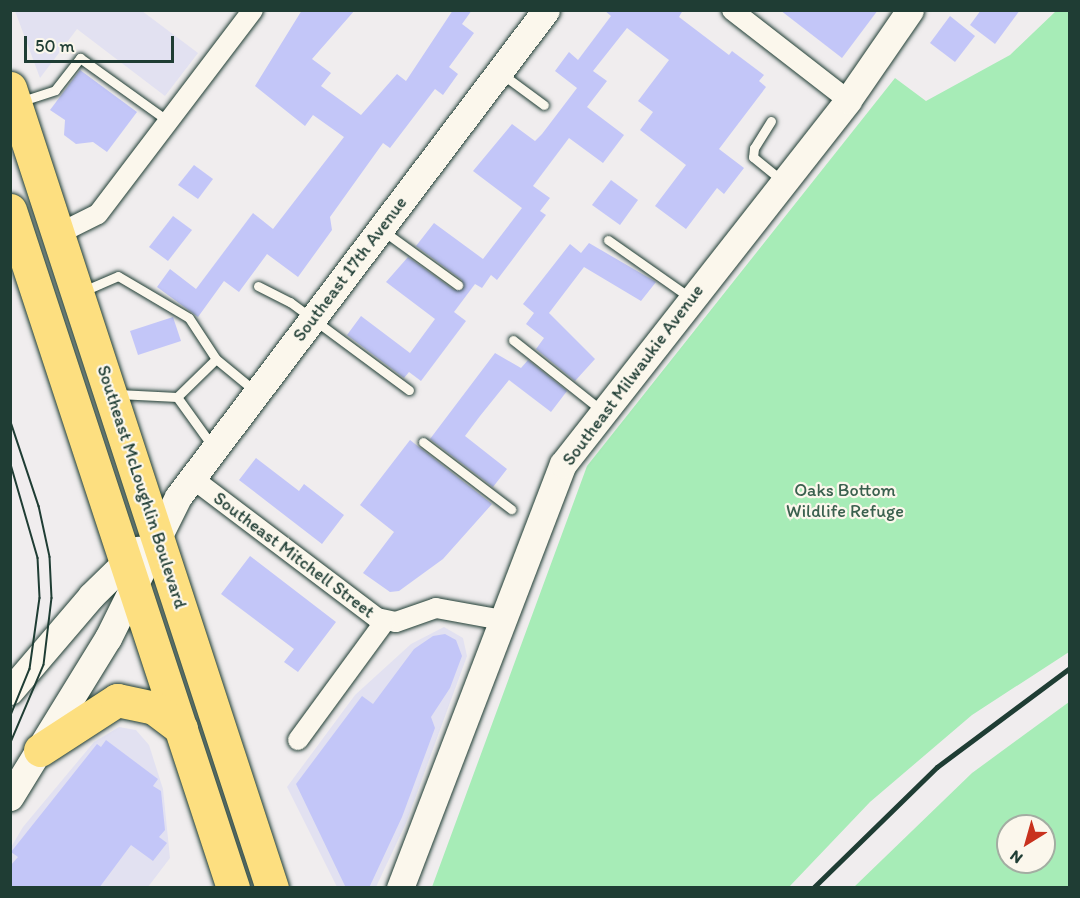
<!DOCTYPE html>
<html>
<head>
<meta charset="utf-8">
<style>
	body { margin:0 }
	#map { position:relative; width:1080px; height:898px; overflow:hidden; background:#f0edee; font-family:Itim,sans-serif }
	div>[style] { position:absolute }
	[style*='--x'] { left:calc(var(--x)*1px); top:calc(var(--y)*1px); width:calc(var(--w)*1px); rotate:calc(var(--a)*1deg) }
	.built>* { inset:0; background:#e2e1f1 }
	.green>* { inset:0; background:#a7ecb7 }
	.building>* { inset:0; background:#c3c6f8 }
	.roads { filter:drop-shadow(0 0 2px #1f3d34) drop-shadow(0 0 2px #1f3d34) }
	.lane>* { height:9px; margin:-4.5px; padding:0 4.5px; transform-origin:4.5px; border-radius:4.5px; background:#fbf7ec }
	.street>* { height:20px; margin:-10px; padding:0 10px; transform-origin:10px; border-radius:10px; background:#fbf7ec }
	.secondary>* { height:27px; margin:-13.5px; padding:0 13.5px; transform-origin:13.5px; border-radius:13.5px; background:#fbf7ec }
	.highway>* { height:33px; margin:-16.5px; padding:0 16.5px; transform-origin:16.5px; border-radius:16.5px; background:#fddf80 }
	.tram>* { height:1.5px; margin:-0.75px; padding:0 0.75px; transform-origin:0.75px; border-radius:0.75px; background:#1f3d34 }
	.rail>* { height:4.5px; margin:-2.25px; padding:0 2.25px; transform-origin:2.25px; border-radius:2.25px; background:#1f3d34 }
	span { translate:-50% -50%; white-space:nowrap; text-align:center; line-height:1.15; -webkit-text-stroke:4.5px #fbf7ec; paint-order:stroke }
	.street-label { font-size:18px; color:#1f3d34 }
	.park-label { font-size:18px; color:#3a604e }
	.frame { position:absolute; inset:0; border:12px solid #1f3d34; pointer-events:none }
	.north { position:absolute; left:996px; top:814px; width:60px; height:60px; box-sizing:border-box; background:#fbf7ec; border:2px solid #a3ada2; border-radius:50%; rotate:217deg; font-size:16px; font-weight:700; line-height:24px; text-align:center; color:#1f3d34 }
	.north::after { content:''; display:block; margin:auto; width:21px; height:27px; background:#c8321e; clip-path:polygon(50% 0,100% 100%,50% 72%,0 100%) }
	.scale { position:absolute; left:24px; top:36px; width:150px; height:27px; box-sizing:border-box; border:3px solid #1f3d34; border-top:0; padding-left:8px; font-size:18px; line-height:21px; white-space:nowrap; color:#1f3d34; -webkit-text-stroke:4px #fbf7ec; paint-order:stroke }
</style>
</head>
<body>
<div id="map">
	<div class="built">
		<i style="clip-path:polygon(15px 11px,142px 11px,198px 53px,165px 96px,77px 29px,40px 78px)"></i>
		<i style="clip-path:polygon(444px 627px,463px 638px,467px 656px,406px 823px,376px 887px,337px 887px,287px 787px,355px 695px,411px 644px)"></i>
		<i style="clip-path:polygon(119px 727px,136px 730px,149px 745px,163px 789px,170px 858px,148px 887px,11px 887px,10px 849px,23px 827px,94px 742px)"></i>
	</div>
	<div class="green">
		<i style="clip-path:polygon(1056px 11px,1070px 11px,1069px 652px,972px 715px,870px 802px,789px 887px,432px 887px,587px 466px,895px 78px,926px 101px,1010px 55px)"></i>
		<i style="clip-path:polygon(evenodd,1069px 702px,1069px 887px,854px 887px,972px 773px,1069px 702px,1008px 826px,1044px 826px,1044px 862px,1008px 862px,1008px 826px)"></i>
	</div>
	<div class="building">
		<i style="clip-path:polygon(302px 10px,355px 10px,312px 59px,331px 73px,321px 86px,361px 115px,397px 74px,406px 81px,453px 10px,472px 10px,462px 24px,474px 33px,449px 67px,458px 74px,443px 95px,435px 89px,390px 148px,383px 143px,330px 217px,332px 230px,298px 277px,267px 254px,239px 292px,224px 281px,198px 317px,157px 287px,170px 269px,196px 289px,253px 213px,273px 229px,344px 137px,313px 115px,305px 126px,255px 86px)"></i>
		<i style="clip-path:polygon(604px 10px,683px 10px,679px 17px,729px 55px,732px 51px,764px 75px,759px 81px,766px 87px,719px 149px,744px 168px,724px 194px,717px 188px,686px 229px,655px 206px,686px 165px,640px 130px,653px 112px,638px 101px,669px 60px,627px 28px,593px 71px,607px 81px,587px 107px,624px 135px,603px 163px,569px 138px,533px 186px,550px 198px,540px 211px,546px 215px,497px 280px,491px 275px,482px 288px,475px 284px,454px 312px,466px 321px,421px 381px,409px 372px,404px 378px,347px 335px,361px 316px,410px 353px,435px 319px,386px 282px,408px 257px,454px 290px,463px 289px,462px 280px,416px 246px,434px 223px,483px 259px,522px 208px,473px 171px,512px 124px,535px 141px,542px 134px,577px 88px,555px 71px,569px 52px,578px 60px,611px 16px)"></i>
		<i style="clip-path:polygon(780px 10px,878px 10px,842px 58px)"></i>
		<i style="clip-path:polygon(981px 10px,1020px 10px,995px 44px,970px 25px)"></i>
		<i style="clip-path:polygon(950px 16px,975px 36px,955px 62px,930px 43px)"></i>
		<i style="clip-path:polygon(80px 70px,137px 112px,107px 152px,93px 142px,76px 144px,64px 135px,65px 120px,50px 110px)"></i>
		<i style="clip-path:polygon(194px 165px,213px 179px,198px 199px,178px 185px)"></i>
		<i style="clip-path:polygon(611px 180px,638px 200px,620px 225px,592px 205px)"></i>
		<i style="clip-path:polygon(173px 216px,192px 230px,168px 261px,149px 247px)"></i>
		<i style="clip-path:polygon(589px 243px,656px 282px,641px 301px,584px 267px,549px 313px,595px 359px,575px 381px,536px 349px,544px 338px,526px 324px,534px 313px,523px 304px,570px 244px,581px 253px)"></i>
		<i style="clip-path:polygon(173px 317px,181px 341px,138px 355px,130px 331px)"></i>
		<i style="clip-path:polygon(495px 353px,521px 368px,528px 360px,567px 391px,551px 412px,509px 380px,480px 416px,465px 436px,507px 469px,493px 487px,430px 439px)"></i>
		<i style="clip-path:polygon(410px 440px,492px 504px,443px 559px,399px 591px,390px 592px,363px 573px,394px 532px,360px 505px)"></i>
		<i style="clip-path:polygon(256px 458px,299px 491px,304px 484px,344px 515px,322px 544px,239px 480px)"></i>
		<i style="clip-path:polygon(250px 556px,336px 622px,298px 672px,284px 662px,294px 649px,221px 594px)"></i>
		<i style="clip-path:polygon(445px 634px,456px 640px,462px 656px,450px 688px,431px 717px,435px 728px,402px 817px,369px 888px,346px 888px,296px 784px,362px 696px,373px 704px,414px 649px,433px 636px)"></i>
		<i style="clip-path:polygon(106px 740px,158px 779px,153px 786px,161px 791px,165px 830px,159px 837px,167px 843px,153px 861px,131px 845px,99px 888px,10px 888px,10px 866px,18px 857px,11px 852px,97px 744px,101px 747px)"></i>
	</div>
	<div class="roads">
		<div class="lane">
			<i style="--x:502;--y:74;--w:52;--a:36.4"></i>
			<i style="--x:19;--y:102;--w:38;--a:-18"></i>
			<i style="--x:55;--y:90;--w:41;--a:-52"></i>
			<i style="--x:80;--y:58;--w:108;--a:35.6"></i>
			<i style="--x:771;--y:121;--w:32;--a:122"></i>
			<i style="--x:754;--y:148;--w:9;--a:96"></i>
			<i style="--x:753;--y:157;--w:36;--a:39"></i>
			<i style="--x:382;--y:230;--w:94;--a:35.9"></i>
			<i style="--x:608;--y:240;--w:99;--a:35.1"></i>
			<i style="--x:258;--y:286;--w:36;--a:27"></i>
			<i style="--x:290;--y:302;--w:148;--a:36.5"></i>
			<i style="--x:81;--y:292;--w:40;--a:-23.4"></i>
			<i style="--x:118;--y:276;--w:82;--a:30.6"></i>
			<i style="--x:189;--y:318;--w:49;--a:56.6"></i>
			<i style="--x:513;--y:340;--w:112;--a:38.5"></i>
			<i style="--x:118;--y:394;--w:59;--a:2.9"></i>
			<i style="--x:177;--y:397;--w:62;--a:54.2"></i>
			<i style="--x:177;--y:397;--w:54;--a:-44.3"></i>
			<i style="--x:216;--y:359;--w:52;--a:39.5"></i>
			<i style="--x:423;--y:442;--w:111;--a:37.3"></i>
		</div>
		<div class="street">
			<i style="--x:732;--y:10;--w:147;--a:37.8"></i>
			<i style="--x:60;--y:233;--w:42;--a:-26.6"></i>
			<i style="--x:98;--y:214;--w:256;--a:-52.8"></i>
			<i style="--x:192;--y:478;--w:232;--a:37.1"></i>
			<i style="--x:377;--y:618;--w:19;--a:12"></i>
			<i style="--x:396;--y:622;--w:42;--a:-19.3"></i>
			<i style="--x:436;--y:608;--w:68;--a:10.2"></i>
			<i style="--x:298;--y:740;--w:147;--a:-53.8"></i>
		</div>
		<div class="secondary">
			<i style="--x:10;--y:691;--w:125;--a:-49.5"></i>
			<i style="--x:91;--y:596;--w:66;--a:-44.4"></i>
			<i style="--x:10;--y:797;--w:187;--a:-58.4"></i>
			<i style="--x:108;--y:638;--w:157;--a:-63.6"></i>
			<i style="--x:178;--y:497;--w:610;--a:-52.92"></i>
			<i style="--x:400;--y:888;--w:454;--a:-69"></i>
			<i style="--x:563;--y:464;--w:462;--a:-51.9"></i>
			<i style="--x:848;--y:100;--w:109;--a:-55.4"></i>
		</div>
		<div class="highway">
			<i style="--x:10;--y:88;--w:842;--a:71.87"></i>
			<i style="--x:10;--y:210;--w:714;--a:71.79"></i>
			<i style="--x:40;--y:750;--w:92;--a:-33"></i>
			<i style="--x:117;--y:700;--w:38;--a:12"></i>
			<i style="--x:154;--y:708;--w:34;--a:37"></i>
		</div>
	</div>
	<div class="tram">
		<i style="--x:10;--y:419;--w:92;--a:71.6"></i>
		<i style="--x:39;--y:506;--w:52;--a:77.8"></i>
		<i style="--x:50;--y:557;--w:41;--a:87.2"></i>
		<i style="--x:52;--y:598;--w:67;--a:96.8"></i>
		<i style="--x:44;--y:665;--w:87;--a:113"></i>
		<i style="--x:10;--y:461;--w:101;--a:73.9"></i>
		<i style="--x:38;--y:558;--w:40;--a:87.1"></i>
		<i style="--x:40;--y:598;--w:72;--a:98"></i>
		<i style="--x:30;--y:669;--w:53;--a:112.2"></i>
	</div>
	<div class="rail">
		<i style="--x:813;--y:888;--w:173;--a:-44.3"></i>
		<i style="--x:937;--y:767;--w:166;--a:-36.7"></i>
	</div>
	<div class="street-label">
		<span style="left:350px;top:269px;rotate:-53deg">Southeast 17th Avenue</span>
		<span style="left:633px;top:375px;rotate:-53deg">Southeast Milwaukie Avenue</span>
		<span style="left:142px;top:487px;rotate:72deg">Southeast McLoughlin Boulevard</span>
		<span style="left:294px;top:555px;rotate:37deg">Southeast Mitchell Street</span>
	</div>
	<div class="park-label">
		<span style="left:845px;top:501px">Oaks Bottom<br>Wildlife Refuge</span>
	</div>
	<div class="frame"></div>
	<div class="north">N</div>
	<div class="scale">50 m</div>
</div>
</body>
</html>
